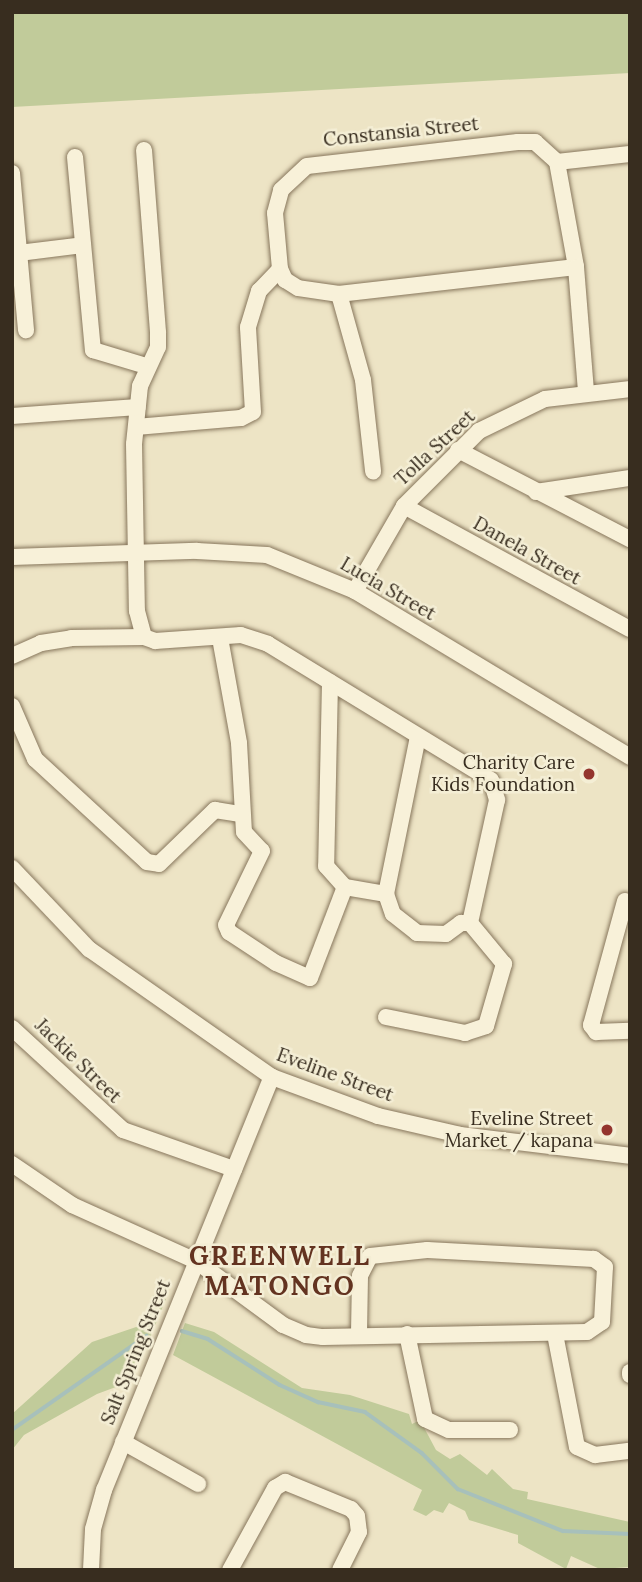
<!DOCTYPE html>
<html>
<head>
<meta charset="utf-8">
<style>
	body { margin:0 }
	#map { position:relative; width:642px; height:1582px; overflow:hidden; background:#ede4c5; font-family:Lora,serif }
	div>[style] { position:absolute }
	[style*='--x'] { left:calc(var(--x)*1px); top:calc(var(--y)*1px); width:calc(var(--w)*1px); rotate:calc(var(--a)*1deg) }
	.green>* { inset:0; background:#c1cb9a }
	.stream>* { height:3.5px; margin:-1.75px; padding:0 1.75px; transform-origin:1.75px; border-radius:1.75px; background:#a7c0bb }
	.roads { filter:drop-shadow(0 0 2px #87765c) drop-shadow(0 0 2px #87765c) }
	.minor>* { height:16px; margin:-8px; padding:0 8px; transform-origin:8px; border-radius:8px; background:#f8f1d9 }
	.dots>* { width:19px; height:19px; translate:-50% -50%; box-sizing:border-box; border:4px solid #f4eed5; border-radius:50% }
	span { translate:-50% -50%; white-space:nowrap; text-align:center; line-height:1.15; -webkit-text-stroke:5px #f4eed5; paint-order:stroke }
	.street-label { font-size:19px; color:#382d1f }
	.poi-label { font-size:19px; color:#382d1f }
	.right { translate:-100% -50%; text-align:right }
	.district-label { font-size:26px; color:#633320; font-weight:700; letter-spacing:2px }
	.frame { position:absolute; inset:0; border:14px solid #382d1f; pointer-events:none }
</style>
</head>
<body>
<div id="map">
	<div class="green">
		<i style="clip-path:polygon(12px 12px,630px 12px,630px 73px,12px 107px)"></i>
		<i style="clip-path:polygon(153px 1295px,166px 1299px,132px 1381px,97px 1394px,24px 1435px,12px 1450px,12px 1414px,92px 1342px,142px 1325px)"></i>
		<i style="clip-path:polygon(185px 1323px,214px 1332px,302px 1388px,350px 1395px,409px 1414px,412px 1424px,420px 1420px,436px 1450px,450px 1459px,460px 1454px,487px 1475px,492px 1469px,513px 1489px,528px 1492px,527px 1499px,630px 1522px,630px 1567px,600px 1569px,571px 1556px,566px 1569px,518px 1543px,518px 1535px,469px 1520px,465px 1511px,449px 1503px,443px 1513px,434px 1510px,426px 1516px,413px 1510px,422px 1490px,173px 1355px)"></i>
	</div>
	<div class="stream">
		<i style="--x:182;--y:1331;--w:27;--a:17"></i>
		<i style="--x:208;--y:1339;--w:85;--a:32.6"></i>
		<i style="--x:280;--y:1385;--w:42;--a:24.1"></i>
		<i style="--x:318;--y:1402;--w:48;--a:12"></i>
		<i style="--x:365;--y:1412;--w:70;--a:35.7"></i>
		<i style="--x:422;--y:1453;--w:51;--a:45"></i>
		<i style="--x:458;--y:1489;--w:113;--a:21.8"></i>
		<i style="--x:563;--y:1531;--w:67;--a:2.6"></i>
		<i style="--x:12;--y:1430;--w:164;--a:-35"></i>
	</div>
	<div class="roads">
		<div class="minor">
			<i style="--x:518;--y:142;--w:17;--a:0"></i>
			<i style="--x:535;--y:142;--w:30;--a:42"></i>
			<i style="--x:557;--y:162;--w:107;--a:79.7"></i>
			<i style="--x:576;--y:267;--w:239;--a:173.5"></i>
			<i style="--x:339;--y:294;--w:41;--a:-171.7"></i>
			<i style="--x:298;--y:288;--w:15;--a:-148"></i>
			<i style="--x:285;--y:280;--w:12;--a:-114"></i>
			<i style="--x:280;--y:269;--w:56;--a:-95.1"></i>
			<i style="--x:275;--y:213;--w:24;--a:-75"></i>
			<i style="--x:281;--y:190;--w:35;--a:-43"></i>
			<i style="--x:307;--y:166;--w:212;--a:-6.5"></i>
			<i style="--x:144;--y:150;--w:184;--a:85.6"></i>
			<i style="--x:158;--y:333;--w:14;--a:90"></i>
			<i style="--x:158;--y:347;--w:43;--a:114.8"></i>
			<i style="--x:140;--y:386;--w:58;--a:95.9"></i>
			<i style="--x:134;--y:444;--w:167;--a:89"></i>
			<i style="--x:137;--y:611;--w:27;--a:75"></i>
			<i style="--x:144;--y:637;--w:12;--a:20"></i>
			<i style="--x:155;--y:641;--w:86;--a:-4"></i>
			<i style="--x:241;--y:635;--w:28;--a:18"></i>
			<i style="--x:268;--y:644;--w:261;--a:31.4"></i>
			<i style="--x:491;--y:780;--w:21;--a:73"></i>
			<i style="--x:497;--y:800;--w:126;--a:102.4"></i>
			<i style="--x:75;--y:157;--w:194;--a:84.7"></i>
			<i style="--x:93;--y:350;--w:55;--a:16.8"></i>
			<i style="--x:557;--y:162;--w:73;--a:-6.3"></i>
			<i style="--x:12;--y:173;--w:158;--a:84.9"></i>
			<i style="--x:19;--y:253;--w:64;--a:-7.1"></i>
			<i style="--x:576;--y:267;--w:125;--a:85.4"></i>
			<i style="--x:339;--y:294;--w:89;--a:74.4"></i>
			<i style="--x:363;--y:380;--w:92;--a:83.7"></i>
			<i style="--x:12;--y:416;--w:126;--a:-4.1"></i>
			<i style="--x:136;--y:427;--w:105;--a:-4.9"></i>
			<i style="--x:241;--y:418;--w:13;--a:-27"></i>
			<i style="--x:253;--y:412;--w:85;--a:-93.4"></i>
			<i style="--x:248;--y:327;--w:38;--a:-73"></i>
			<i style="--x:259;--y:291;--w:30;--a:-46"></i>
			<i style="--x:458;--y:450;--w:194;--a:27.4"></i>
			<i style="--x:536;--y:492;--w:95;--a:-8.5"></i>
			<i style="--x:404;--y:506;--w:257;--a:28.6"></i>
			<i style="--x:12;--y:557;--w:185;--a:-1.9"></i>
			<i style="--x:197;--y:551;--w:70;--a:3.3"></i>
			<i style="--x:267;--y:555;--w:95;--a:22.2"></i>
			<i style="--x:355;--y:591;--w:321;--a:31.1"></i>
			<i style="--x:355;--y:591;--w:98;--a:-60"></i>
			<i style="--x:404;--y:506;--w:106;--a:-45"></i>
			<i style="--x:479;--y:431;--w:73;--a:-25.9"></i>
			<i style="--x:545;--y:399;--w:86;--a:-6.7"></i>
			<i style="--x:220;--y:638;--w:107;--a:79.7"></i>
			<i style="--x:239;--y:743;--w:89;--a:86.8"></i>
			<i style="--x:244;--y:832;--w:26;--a:47"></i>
			<i style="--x:262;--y:851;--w:82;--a:115.9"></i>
			<i style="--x:226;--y:925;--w:8;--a:67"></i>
			<i style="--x:229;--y:932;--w:56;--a:33.4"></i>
			<i style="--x:276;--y:963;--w:37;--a:24"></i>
			<i style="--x:310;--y:978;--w:97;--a:-69"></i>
			<i style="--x:12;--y:656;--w:32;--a:-24"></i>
			<i style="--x:41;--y:643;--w:30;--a:-9"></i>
			<i style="--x:71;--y:638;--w:73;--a:-0.8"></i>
			<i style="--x:330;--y:682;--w:184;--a:91.2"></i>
			<i style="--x:326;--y:866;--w:28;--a:48"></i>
			<i style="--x:345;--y:887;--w:42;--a:9.7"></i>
			<i style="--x:386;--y:894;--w:21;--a:71"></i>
			<i style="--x:393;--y:914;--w:31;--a:38"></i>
			<i style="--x:417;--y:933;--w:29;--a:2"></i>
			<i style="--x:446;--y:934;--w:19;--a:-36"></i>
			<i style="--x:461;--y:923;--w:9;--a:0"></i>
			<i style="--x:12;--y:706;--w:58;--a:66.5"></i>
			<i style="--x:35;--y:759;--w:152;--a:42.6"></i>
			<i style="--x:147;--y:862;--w:12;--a:9"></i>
			<i style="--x:159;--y:864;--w:78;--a:-44"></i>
			<i style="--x:215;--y:810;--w:26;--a:9"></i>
			<i style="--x:12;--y:868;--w:112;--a:46.5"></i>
			<i style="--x:89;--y:949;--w:223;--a:35"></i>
			<i style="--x:272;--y:1077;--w:113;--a:20.2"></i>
			<i style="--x:378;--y:1116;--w:84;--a:13"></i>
			<i style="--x:460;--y:1135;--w:171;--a:7"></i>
			<i style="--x:386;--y:894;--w:160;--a:-78.5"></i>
			<i style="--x:625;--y:901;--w:129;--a:105.3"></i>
			<i style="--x:591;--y:1025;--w:9;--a:54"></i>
			<i style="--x:596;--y:1032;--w:34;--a:-2"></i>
			<i style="--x:386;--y:1017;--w:81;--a:11.4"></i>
			<i style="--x:465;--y:1033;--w:22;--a:-18"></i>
			<i style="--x:486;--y:1026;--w:65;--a:-73.8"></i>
			<i style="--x:504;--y:964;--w:53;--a:-129.7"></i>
			<i style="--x:12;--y:1028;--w:151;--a:42.6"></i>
			<i style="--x:123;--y:1130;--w:118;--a:19.4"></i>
			<i style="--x:12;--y:1164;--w:73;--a:34.3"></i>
			<i style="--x:72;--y:1205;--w:136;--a:24.3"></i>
			<i style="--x:196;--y:1261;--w:108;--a:36.3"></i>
			<i style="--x:283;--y:1325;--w:25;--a:23"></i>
			<i style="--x:306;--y:1335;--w:17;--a:7"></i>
			<i style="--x:323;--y:1337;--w:264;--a:-1.1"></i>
			<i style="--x:587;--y:1332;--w:18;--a:-34"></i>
			<i style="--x:602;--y:1322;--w:55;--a:-86.9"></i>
			<i style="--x:605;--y:1267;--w:14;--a:-144"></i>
			<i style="--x:594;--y:1259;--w:167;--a:-176.9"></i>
			<i style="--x:427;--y:1250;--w:57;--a:174"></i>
			<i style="--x:370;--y:1256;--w:22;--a:117"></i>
			<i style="--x:360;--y:1276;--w:60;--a:91"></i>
			<i style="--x:407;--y:1334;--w:87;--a:78"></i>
			<i style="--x:425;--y:1419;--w:26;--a:25"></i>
			<i style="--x:449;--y:1430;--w:61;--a:0"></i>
			<i style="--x:555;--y:1334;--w:115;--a:79"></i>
			<i style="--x:577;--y:1447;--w:20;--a:24"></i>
			<i style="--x:595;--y:1455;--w:35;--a:-7"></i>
			<i style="--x:630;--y:1372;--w:3;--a:90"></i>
			<i style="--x:123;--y:1442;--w:86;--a:29.2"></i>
			<i style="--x:91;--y:1570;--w:41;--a:-87.2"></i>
			<i style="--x:93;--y:1529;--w:41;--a:-74.2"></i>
			<i style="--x:104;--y:1490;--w:446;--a:-67.9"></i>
			<i style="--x:230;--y:1570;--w:94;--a:-61.2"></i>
			<i style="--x:275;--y:1488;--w:12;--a:-31"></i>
			<i style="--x:285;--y:1482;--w:71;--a:22.2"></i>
			<i style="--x:351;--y:1509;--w:9;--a:49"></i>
			<i style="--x:357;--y:1516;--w:16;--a:83"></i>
			<i style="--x:359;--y:1532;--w:42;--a:116.6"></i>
		</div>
	</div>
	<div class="dots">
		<i style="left:589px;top:774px;background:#94352e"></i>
		<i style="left:607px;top:1130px;background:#94352e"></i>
	</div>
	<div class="street-label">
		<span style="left:401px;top:132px;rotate:-6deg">Constansia Street</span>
		<span style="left:435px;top:448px;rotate:-43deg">Tolla Street</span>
		<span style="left:527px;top:551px;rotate:29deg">Danela Street</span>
		<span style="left:388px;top:589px;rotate:30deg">Lucia Street</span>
		<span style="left:78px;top:1061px;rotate:44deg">Jackie Street</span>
		<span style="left:335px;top:1075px;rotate:20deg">Eveline Street</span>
		<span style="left:136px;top:1352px;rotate:-68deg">Salt Spring Street</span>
	</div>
	<div class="poi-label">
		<span class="right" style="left:575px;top:774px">Charity Care<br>Kids Foundation</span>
		<span class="right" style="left:593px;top:1130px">Eveline Street<br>Market / kapana</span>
	</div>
	<div class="district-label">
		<span style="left:280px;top:1271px">GREENWELL<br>MATONGO</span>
	</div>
	<div class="frame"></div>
</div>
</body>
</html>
